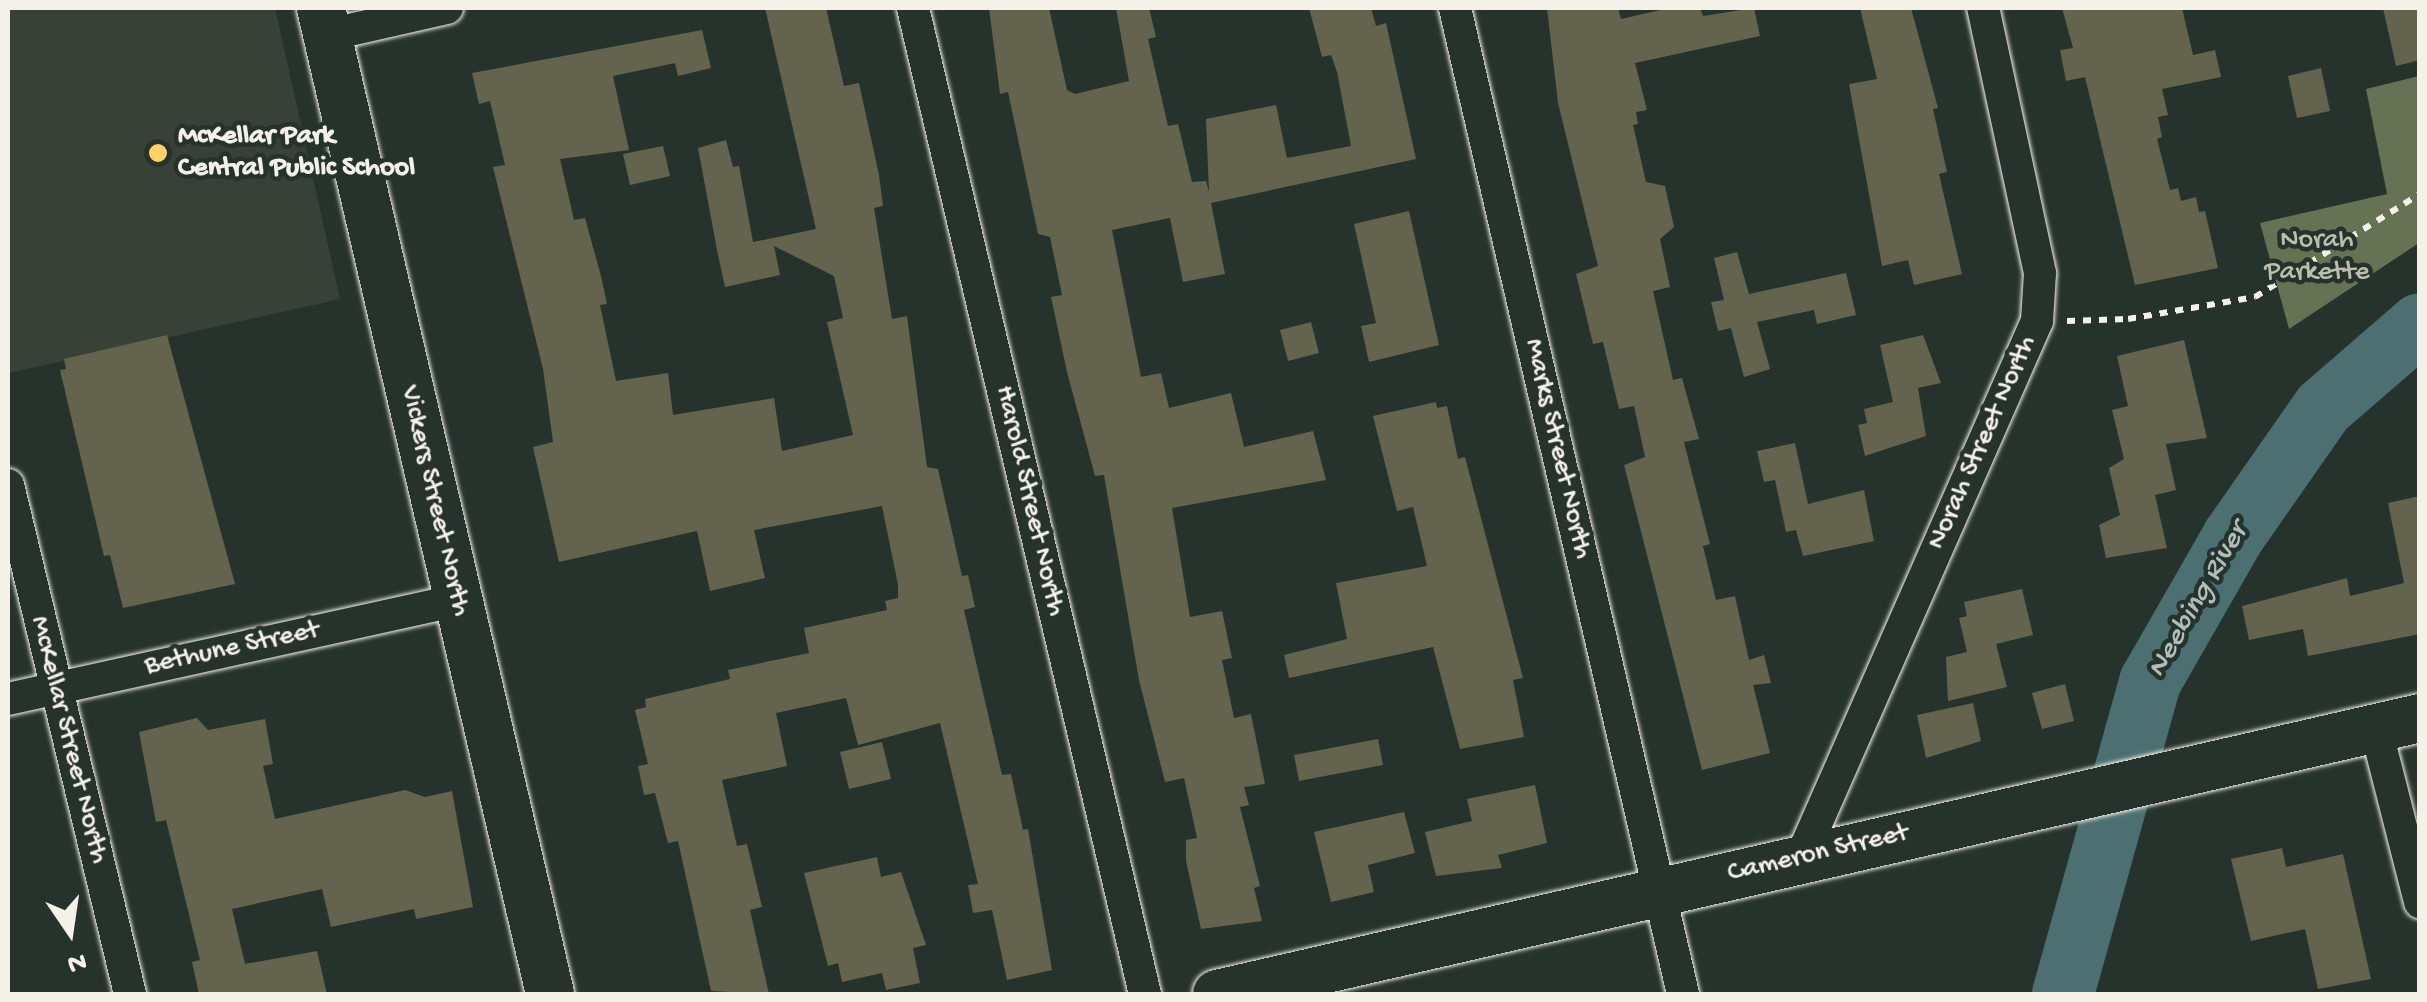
<!DOCTYPE html>
<html>
<head>
<meta charset="utf-8">
<style>
	body { margin:0 }
	#map { position:relative; width:2427px; height:1002px; overflow:hidden; background:#26332d; font-family:"Gochi Hand",sans-serif }
	div>[style] { position:absolute }
	[style*='--x'] { left:calc(var(--x)*1px); top:calc(var(--y)*1px); width:calc(var(--w)*1px); rotate:calc(var(--a)*1deg) }
	.built>* { inset:0; background:#384137 }
	.green>* { inset:0; background:#657253 }
	.river>* { height:62px; margin:-31px; padding:0 31px; transform-origin:31px; border-radius:31px; background:#4c6f72 }
	.building>* { inset:0; background:#63634e }
	.path>* { height:6px; margin-top:-3px; transform-origin:0; background:repeating-linear-gradient(90deg,#f4f1e8 0 8px,transparent 0 16px) }
	.roads { filter:drop-shadow(0 0 2px #f4f1e8) drop-shadow(0 0 2px #f4f1e8) }
	.street>* { height:32px; margin:-16px; padding:0 16px; transform-origin:16px; border-radius:16px; background:#26332d }
	.secondary>* { height:48px; margin:-24px; padding:0 24px; transform-origin:24px; border-radius:24px; background:#26332d }
	.dots>* { width:28px; height:28px; translate:-50% -50%; box-sizing:border-box; border:5px solid #26332d; border-radius:50% }
	span { translate:-50% -50%; white-space:nowrap; text-align:center; line-height:1.15; -webkit-text-stroke:9px #26332d; paint-order:stroke }
	.poi-label { font-size:28px; color:#f4f1e8; font-weight:700 }
	.left { translate:0 -50%; text-align:left }
	.park-label { font-size:28px; color:#bbbeac }
	.street-label { font-size:28px; color:#f4f1e8 }
	.water-label { font-size:30px; color:#b1bdb9; font-style:italic }
	.frame { position:absolute; inset:0; border:10px solid #f4f1e8; pointer-events:none }
	.north { position:absolute; left:20px; top:882px; width:100px; height:100px; -webkit-text-stroke:8px #26332d; paint-order:stroke; rotate:167deg; font-size:28px; font-weight:700; line-height:40px; text-align:center; color:#f4f1e8 }
	.north::after { content:''; display:block; margin:auto; width:35px; height:45px; background:#f4f1e8; clip-path:polygon(50% 0,100% 100%,50% 72%,0 100%) }
</style>
</head>
<body>
<div id="map">
	<div class="built">
		<i style="clip-path:polygon(8px 8px,275px 8px,340px 299px,8px 373px)"></i>
	</div>
	<div class="green">
		<i style="clip-path:polygon(2419px 76px,2419px 243px,2289px 329px,2260px 223px,2387px 194px,2366px 89px)"></i>
	</div>
	<div class="river">
		<i style="--x:2063;--y:994;--w:324;--a:-74.4"></i>
		<i style="--x:2150;--y:682;--w:167;--a:-60.2"></i>
		<i style="--x:2233;--y:537;--w:157;--a:-55.1"></i>
		<i style="--x:2323;--y:408;--w:128;--a:-40.9"></i>
	</div>
	<div class="building">
		<i style="clip-path:polygon(765px 8px,826px 8px,844px 86px,859px 83px,879px 175px,883px 206px,874px 208px,892px 319px,907px 316px,927px 467px,938px 469px,962px 576px,968px 575px,975px 607px,964px 610px,1002px 775px,1011px 774px,1023px 830px,1028px 829px,1052px 970px,1007px 980px,992px 910px,973px 913px,968px 885px,978px 884px,940px 723px,858px 745px,846px 698px,776px 713px,787px 766px,722px 780px,737px 846px,747px 844px,762px 907px,750px 910px,769px 994px,711px 991px,678px 841px,668px 843px,655px 793px,644px 795px,638px 766px,648px 764px,635px 710px,646px 707px,645px 699px,730px 679px,728px 670px,809px 653px,804px 628px,887px 610px,885px 601px,898px 598px,898px 585px,882px 506px,754px 530px,765px 578px,710px 591px,697px 531px,559px 562px,533px 447px,553px 442px,543px 369px,493px 167px,505px 165px,490px 101px,479px 104px,472px 73px,702px 30px,711px 68px,678px 76px,675px 63px,613px 76px,629px 150px,560px 159px,574px 220px,585px 218px,601px 276px,607px 304px,600px 305px,616px 381px,668px 373px,673px 415px,774px 398px,782px 451px,853px 435px,827px 322px,843px 318px,834px 276px,774px 246px,780px 275px,725px 287px,717px 250px,698px 148px,726px 140px,733px 167px,739px 166px,753px 242px,816px 229px)"></i>
		<i style="clip-path:polygon(989px 8px,1049px 8px,1067px 90px,1075px 94px,1129px 81px,1116px 8px,1149px 8px,1156px 37px,1148px 39px,1168px 126px,1178px 124px,1192px 182px,1206px 181px,1209px 192px,1206px 119px,1276px 105px,1287px 158px,1351px 146px,1337px 72px,1331px 55px,1322px 57px,1309px 8px,1371px 8px,1376px 26px,1386px 23px,1416px 159px,1211px 203px,1225px 274px,1183px 282px,1170px 218px,1112px 230px,1141px 377px,1161px 373px,1169px 408px,1231px 393px,1244px 447px,1313px 431px,1326px 480px,1172px 508px,1190px 617px,1222px 611px,1232px 658px,1222px 660px,1234px 718px,1251px 714px,1265px 784px,1244px 787px,1249px 805px,1240px 807px,1260px 886px,1254px 888px,1262px 921px,1201px 929px,1186px 861px,1186px 840px,1197px 838px,1184px 778px,1165px 782px,1139px 680px,1104px 475px,1095px 476px,1067px 372px,1051px 297px,1062px 295px,1050px 237px,1038px 234px,1008px 92px,1000px 94px)"></i>
		<i style="clip-path:polygon(1547px 8px,1618px 8px,1621px 19px,1669px 8px,1700px 8px,1703px 16px,1754px 8px,1760px 36px,1635px 63px,1647px 110px,1636px 112px,1638px 124px,1633px 125px,1646px 182px,1665px 186px,1674px 227px,1660px 239px,1670px 287px,1653px 291px,1673px 380px,1682px 378px,1699px 439px,1684px 442px,1710px 544px,1703px 546px,1716px 600px,1735px 596px,1749px 660px,1764px 655px,1771px 683px,1753px 685px,1770px 753px,1702px 770px,1624px 465px,1645px 457px,1634px 406px,1619px 409px,1603px 342px,1593px 344px,1576px 274px,1598px 266px,1558px 103px)"></i>
		<i style="clip-path:polygon(1860px 8px,1911px 8px,1938px 108px,1933px 109px,1947px 172px,1939px 174px,1962px 274px,1914px 285px,1908px 260px,1882px 266px,1849px 84px,1877px 79px)"></i>
		<i style="clip-path:polygon(2062px 8px,2182px 8px,2193px 55px,2215px 50px,2221px 77px,2162px 89px,2168px 115px,2158px 117px,2162px 137px,2157px 139px,2170px 190px,2178px 188px,2181px 201px,2196px 197px,2199px 212px,2205px 211px,2218px 268px,2135px 285px,2085px 77px,2066px 81px,2060px 50px,2073px 48px)"></i>
		<i style="clip-path:polygon(2383px 8px,2420px 8px,2420px 60px,2396px 66px)"></i>
		<i style="clip-path:polygon(2321px 68px,2330px 111px,2297px 118px,2288px 76px)"></i>
		<i style="clip-path:polygon(663px 146px,670px 176px,630px 185px,623px 154px)"></i>
		<i style="clip-path:polygon(1409px 211px,1439px 345px,1369px 362px,1361px 326px,1376px 323px,1354px 224px)"></i>
		<i style="clip-path:polygon(1737px 252px,1749px 294px,1846px 273px,1856px 315px,1817px 324px,1814px 310px,1757px 322px,1770px 369px,1744px 377px,1731px 328px,1718px 331px,1711px 302px,1724px 300px,1714px 258px)"></i>
		<i style="clip-path:polygon(1311px 322px,1319px 353px,1288px 361px,1280px 330px)"></i>
		<i style="clip-path:polygon(167px 335px,235px 584px,123px 608px,110px 555px,104px 556px,60px 370px,66px 369px,64px 359px)"></i>
		<i style="clip-path:polygon(1923px 335px,1941px 383px,1918px 388px,1926px 436px,1865px 456px,1858px 425px,1867px 423px,1864px 409px,1893px 402px,1880px 345px)"></i>
		<i style="clip-path:polygon(2184px 340px,2207px 438px,2166px 444px,2176px 490px,2155px 495px,2167px 548px,2106px 558px,2099px 525px,2120px 515px,2109px 468px,2124px 459px,2112px 410px,2128px 406px,2117px 356px)"></i>
		<i style="clip-path:polygon(1436px 402px,1437px 408px,1447px 406px,1458px 459px,1465px 457px,1523px 678px,1513px 680px,1524px 737px,1460px 749px,1433px 647px,1289px 678px,1284px 655px,1347px 639px,1336px 583px,1427px 566px,1413px 507px,1397px 511px,1373px 416px)"></i>
		<i style="clip-path:polygon(1795px 443px,1808px 504px,1864px 490px,1874px 541px,1803px 556px,1796px 530px,1786px 532px,1775px 480px,1764px 482px,1757px 451px)"></i>
		<i style="clip-path:polygon(2420px 496px,2420px 634px,2308px 656px,2303px 629px,2249px 640px,2242px 606px,2347px 578px,2350px 596px,2404px 583px,2388px 503px)"></i>
		<i style="clip-path:polygon(2022px 589px,2033px 635px,1996px 644px,2007px 687px,1948px 701px,1946px 657px,1967px 652px,1959px 618px,1967px 616px,1964px 602px)"></i>
		<i style="clip-path:polygon(2065px 684px,2074px 721px,2042px 729px,2032px 693px)"></i>
		<i style="clip-path:polygon(1973px 703px,1981px 741px,1926px 758px,1917px 715px)"></i>
		<i style="clip-path:polygon(197px 718px,208px 730px,265px 719px,273px 764px,263px 766px,275px 819px,405px 790px,425px 797px,452px 791px,473px 907px,416px 919px,414px 909px,331px 927px,322px 889px,232px 909px,245px 964px,317px 951px,327px 994px,199px 994px,192px 962px,200px 960px,166px 820px,156px 822px,139px 732px)"></i>
		<i style="clip-path:polygon(1378px 739px,1383px 765px,1299px 781px,1294px 755px)"></i>
		<i style="clip-path:polygon(882px 742px,891px 779px,849px 789px,840px 752px)"></i>
		<i style="clip-path:polygon(1535px 785px,1547px 843px,1498px 855px,1502px 868px,1436px 876px,1425px 832px,1472px 821px,1467px 799px)"></i>
		<i style="clip-path:polygon(1404px 812px,1415px 853px,1368px 865px,1374px 892px,1331px 902px,1314px 832px)"></i>
		<i style="clip-path:polygon(2282px 848px,2286px 867px,2343px 854px,2371px 979px,2318px 989px,2305px 929px,2251px 941px,2231px 859px)"></i>
		<i style="clip-path:polygon(877px 857px,881px 877px,901px 872px,926px 945px,913px 948px,920px 983px,886px 990px,882px 973px,842px 982px,838px 963px,828px 966px,804px 873px)"></i>
	</div>
	<div class="path">
		<i style="--x:2067;--y:321;--w:61;--a:-1.9"></i>
		<i style="--x:2128;--y:319;--w:129;--a:-9.8"></i>
		<i style="--x:2255;--y:297;--w:195;--a:-32"></i>
	</div>
	<div class="roads">
		<div class="street">
			<i style="--x:913;--y:8;--w:1013;--a:76.76"></i>
			<i style="--x:1455;--y:8;--w:1012;--a:76.98"></i>
			<i style="--x:327;--y:35;--w:123;--a:-12.7"></i>
			<i style="--x:8;--y:485;--w:523;--a:76.52"></i>
			<i style="--x:8;--y:699;--w:460;--a:-12.4"></i>
			<i style="--x:2376;--y:729;--w:179;--a:75.7"></i>
			<i style="--x:1801;--y:858;--w:587;--a:-66.28"></i>
			<i style="--x:2037;--y:321;--w:48;--a:-86.4"></i>
			<i style="--x:2040;--y:273;--w:271;--a:-102.1"></i>
		</div>
		<div class="secondary">
			<i style="--x:321;--y:8;--w:1012;--a:76.92"></i>
			<i style="--x:1217;--y:994;--w:1234;--a:-12.92"></i>
		</div>
	</div>
	<div class="dots">
		<i style="left:158px;top:153px;background:#ffd166"></i>
	</div>
	<div class="poi-label">
		<span class="left" style="left:178px;top:153px">McKellar Park<br>Central Public School</span>
	</div>
	<div class="park-label">
		<span style="left:2317px;top:257px">Norah<br>Parkette</span>
	</div>
	<div class="street-label">
		<span style="left:1983px;top:443px;rotate:-66deg">Norah Street North</span>
		<span style="left:1557px;top:449px;rotate:77deg">Marks Street North</span>
		<span style="left:434px;top:501px;rotate:77deg">Vickers Street North</span>
		<span style="left:1029px;top:501px;rotate:77deg">Harold Street North</span>
		<span style="left:232px;top:649px;rotate:-12deg">Bethune Street</span>
		<span style="left:68px;top:740px;rotate:76deg">McKellar Street North</span>
		<span style="left:1818px;top:854px;rotate:-13deg">Cameron Street</span>
	</div>
	<div class="water-label">
		<span style="left:2199px;top:601px;rotate:-60deg">Neebing River</span>
	</div>
	<div class="frame"></div>
	<div class="north">N</div>
</div>
</body>
</html>
